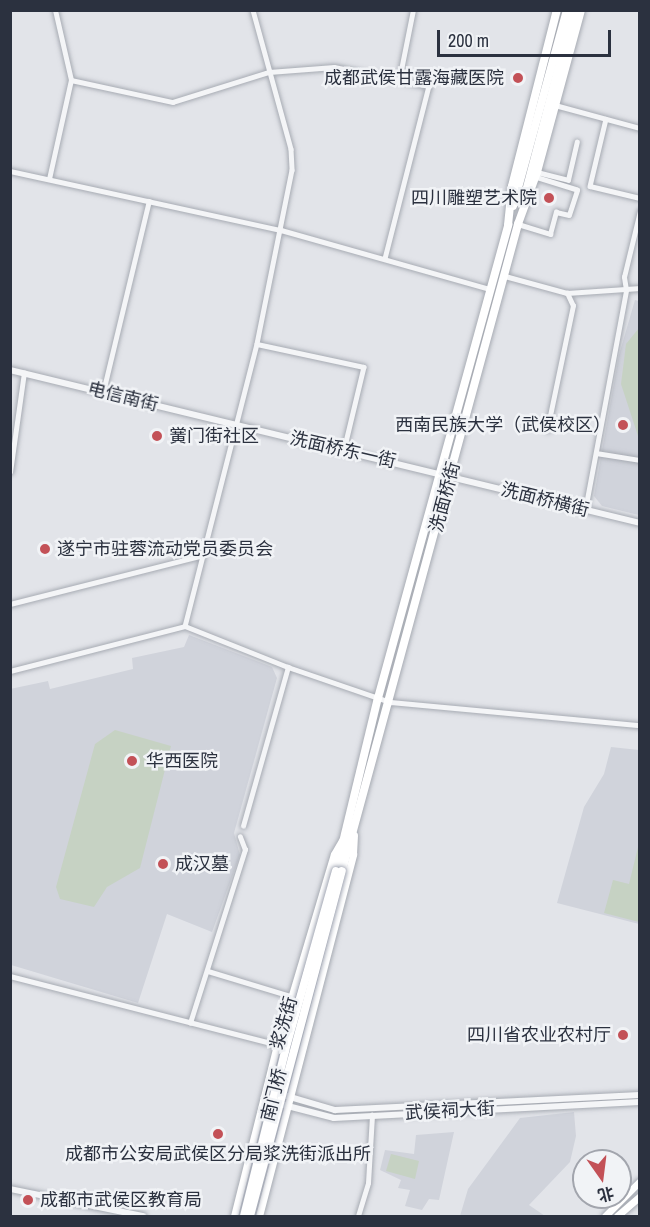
<!DOCTYPE html>
<html>
<head>
<meta charset="utf-8">
<style>
	body { margin:0 }
	#map { position:relative; width:650px; height:1227px; overflow:hidden; background:#e2e4e9; font-family:"Archivo Narrow","Noto Sans SC",sans-serif }
	div>[style] { position:absolute }
	[style*='--x'] { left:calc(var(--x)*1px); top:calc(var(--y)*1px); width:calc(var(--w)*1px); rotate:calc(var(--a)*1deg) }
	.built>* { inset:0; background:#d0d3db }
	.green>* { inset:0; background:#c6d2c3 }
	.roads { filter:drop-shadow(0 0 2px #a7abb3) drop-shadow(0 0 2px #a7abb3) }
	.minor>* { height:4.5px; margin:-2.25px; padding:0 2.25px; transform-origin:2.25px; border-radius:2.25px; background:#f4f5f7 }
	.tertiary>* { height:6px; margin:-3px; padding:0 3px; transform-origin:3px; border-radius:3px; background:#f4f5f7 }
	.secondary>* { height:7px; margin:-3.5px; padding:0 3.5px; transform-origin:3.5px; border-radius:3.5px; background:#fff }
	.primary>* { height:8px; margin:-4px; padding:0 4px; transform-origin:4px; border-radius:4px; background:#fff }
	.bridges { filter:drop-shadow(0 0 2px #a2a7b4) drop-shadow(0 0 2px #a2a7b4) }
	.primary-bridge>* { height:8px; margin:-4px; padding:0 4px; transform-origin:4px; border-radius:4px; background:#fff }
	.dots>* { width:16px; height:16px; translate:-50% -50%; box-sizing:border-box; border:3px solid #f1f3f6; border-radius:50% }
	span { translate:-50% -50%; white-space:nowrap; text-align:center; line-height:1.15; -webkit-text-stroke:5px #f1f3f6; paint-order:stroke }
	.poi-label { font-size:18px; color:#2b313f }
	.right { translate:-100% -50%; text-align:right }
	.left { translate:0 -50%; text-align:left }
	.street-label { font-size:18px; color:#2b313f }
	.frame { position:absolute; inset:0; border:12px solid #2b313f; pointer-events:none }
	.north { position:absolute; left:572px; top:1149px; width:60px; height:60px; box-sizing:border-box; background:#f1f3f6; border:2px solid #a2a5ad; border-radius:50%; rotate:166deg; font-size:16px; font-weight:700; line-height:24px; text-align:center; color:#2b313f }
	.north::after { content:''; display:block; margin:auto; width:21px; height:27px; background:#c35157; clip-path:polygon(50% 0,100% 100%,50% 72%,0 100%) }
	.scale { position:absolute; left:437px; top:30px; width:174px; height:27px; box-sizing:border-box; border:3px solid #2b313f; border-top:0; padding-left:8px; font-size:18px; line-height:21px; white-space:nowrap; color:#2b313f; -webkit-text-stroke:4px #f1f3f6; paint-order:stroke }
</style>
</head>
<body>
<div id="map">
	<div class="built">
		<i style="clip-path:polygon(635px 300px,639px 301px,639px 515px,602px 506px,594px 496px,619px 355px)"></i>
		<i style="clip-path:polygon(189px 635px,272px 667px,277px 678px,234px 833px,240px 855px,212px 932px,167px 914px,138px 1003px,11px 965px,10px 689px,48px 681px,50px 689px,133px 669px,132px 658px,184px 647px)"></i>
		<i style="clip-path:polygon(611px 747px,639px 750px,639px 924px,557px 903px,584px 807px,604px 774px)"></i>
		<i style="clip-path:polygon(574px 1112px,576px 1136px,570px 1162px,529px 1205px,545px 1216px,460px 1216px,468px 1189px,520px 1118px)"></i>
		<i style="clip-path:polygon(454px 1132px,439px 1200px,429px 1199px,422px 1210px,405px 1206px,410px 1190px,398px 1188px,401px 1180px,380px 1170px,385px 1150px,414px 1154px,416px 1135px)"></i>
	</div>
	<div class="green">
		<i style="clip-path:polygon(639px 328px,639px 439px,621px 384px,626px 344px)"></i>
		<i style="clip-path:polygon(115px 730px,171px 746px,140px 868px,107px 887px,94px 907px,60px 899px,56px 887px,95px 744px)"></i>
		<i style="clip-path:polygon(639px 843px,640px 922px,639px 922px,604px 913px,613px 880px,629px 884px)"></i>
		<i style="clip-path:polygon(391px 1154px,419px 1161px,415px 1179px,386px 1171px)"></i>
	</div>
	<div class="roads">
		<div class="minor">
			<i style="--x:253;--y:10;--w:144;--a:74.7"></i>
			<i style="--x:291;--y:149;--w:21;--a:87"></i>
			<i style="--x:292;--y:170;--w:177;--a:101.4"></i>
			<i style="--x:257;--y:344;--w:291;--a:104.3"></i>
			<i style="--x:185;--y:626;--w:111;--a:21.7"></i>
			<i style="--x:288;--y:667;--w:108;--a:18.9"></i>
			<i style="--x:390;--y:702;--w:251;--a:5.3"></i>
			<i style="--x:71;--y:80;--w:104;--a:12.2"></i>
			<i style="--x:173;--y:102;--w:101;--a:-17.4"></i>
			<i style="--x:269;--y:72;--w:65;--a:-4.4"></i>
			<i style="--x:334;--y:67;--w:97;--a:11.3"></i>
			<i style="--x:429;--y:86;--w:178;--a:104.3"></i>
			<i style="--x:399;--y:80;--w:71;--a:-78.7"></i>
			<i style="--x:555;--y:105;--w:88;--a:15.1"></i>
			<i style="--x:606;--y:119;--w:69;--a:103.4"></i>
			<i style="--x:590;--y:186;--w:51;--a:13.5"></i>
			<i style="--x:10;--y:171;--w:277;--a:12.3"></i>
			<i style="--x:281;--y:230;--w:216;--a:15.8"></i>
			<i style="--x:537;--y:172;--w:32;--a:14"></i>
			<i style="--x:568;--y:180;--w:39;--a:-77"></i>
			<i style="--x:49;--y:179;--w:101;--a:-77.5"></i>
			<i style="--x:71;--y:80;--w:72;--a:-102.9"></i>
			<i style="--x:518;--y:224;--w:34;--a:17"></i>
			<i style="--x:550;--y:234;--w:23;--a:-75"></i>
			<i style="--x:556;--y:212;--w:13;--a:13"></i>
			<i style="--x:569;--y:215;--w:26;--a:-72"></i>
			<i style="--x:577;--y:190;--w:44;--a:-162.8"></i>
			<i style="--x:505;--y:276;--w:64;--a:15.3"></i>
			<i style="--x:567;--y:293;--w:73;--a:-3.9"></i>
			<i style="--x:257;--y:344;--w:109;--a:12.1"></i>
			<i style="--x:364;--y:367;--w:85;--a:103.5"></i>
			<i style="--x:103;--y:392;--w:196;--a:-76.5"></i>
			<i style="--x:547;--y:430;--w:127;--a:-78.2"></i>
			<i style="--x:573;--y:306;--w:14;--a:-115"></i>
			<i style="--x:596;--y:453;--w:45;--a:9"></i>
			<i style="--x:10;--y:472;--w:100;--a:-82"></i>
			<i style="--x:585;--y:510;--w:224;--a:-79.4"></i>
			<i style="--x:626;--y:290;--w:13;--a:-99"></i>
			<i style="--x:624;--y:277;--w:68;--a:-76.4"></i>
			<i style="--x:10;--y:604;--w:199;--a:-14.2"></i>
			<i style="--x:10;--y:671;--w:181;--a:-14.4"></i>
			<i style="--x:243;--y:826;--w:165;--a:-74.2"></i>
			<i style="--x:208;--y:971;--w:87;--a:16.8"></i>
			<i style="--x:10;--y:976;--w:286;--a:14.4"></i>
			<i style="--x:190;--y:1023;--w:182;--a:-72.4"></i>
			<i style="--x:245;--y:850;--w:14;--a:-111"></i>
			<i style="--x:358;--y:1216;--w:34;--a:-73"></i>
			<i style="--x:368;--y:1183;--w:68;--a:-86.6"></i>
		</div>
		<div class="tertiary">
			<i style="--x:10;--y:370;--w:648;--a:13.65"></i>
			<i style="--x:266;--y:1090;--w:72;--a:16.2"></i>
			<i style="--x:335;--y:1110;--w:305;--a:-2.8"></i>
			<i style="--x:276;--y:1103;--w:60;--a:14.5"></i>
			<i style="--x:334;--y:1118;--w:306;--a:-3"></i>
			<i style="--x:10;--y:1189;--w:136;--a:11.5"></i>
		</div>
		<div class="secondary">
			<i style="--x:234;--y:1216;--w:176;--a:-75.9"></i>
			<i style="--x:277;--y:1045;--w:199;--a:-73.4"></i>
			<i style="--x:334;--y:854;--w:16;--a:-60"></i>
			<i style="--x:259;--y:1216;--w:374;--a:-75.4"></i>
			<i style="--x:353;--y:854;--w:19;--a:-87"></i>
			<i style="--x:605;--y:1216;--w:49;--a:-45"></i>
			<i style="--x:617;--y:1216;--w:30;--a:-41"></i>
		</div>
		<div class="primary">
			<i style="--x:525;--y:195;--w:191;--a:-75.2"></i>
			<i style="--x:513;--y:206;--w:203;--a:-74.6"></i>
			<i style="--x:336;--y:871;--w:178;--a:-76.4"></i>
			<i style="--x:378;--y:698;--w:491;--a:-74.6"></i>
			<i style="--x:508;--y:225;--w:39;--a:-84"></i>
			<i style="--x:512;--y:186;--w:182;--a:-75.7"></i>
			<i style="--x:342;--y:871;--w:671;--a:-74.78"></i>
			<i style="--x:518;--y:224;--w:55;--a:-69.9"></i>
			<i style="--x:537;--y:172;--w:168;--a:-74.8"></i>
		</div>
	</div>
	<div class="bridges">
		<div class="primary-bridge">
			<i style="--x:244;--y:1216;--w:170;--a:-76"></i>
			<i style="--x:285;--y:1051;--w:187;--a:-74.2"></i>
			<i style="--x:250;--y:1216;--w:357;--a:-75.1"></i>
		</div>
	</div>
	<div class="dots">
		<i style="left:518px;top:78px;background:#c35157"></i>
		<i style="left:549px;top:198px;background:#c35157"></i>
		<i style="left:623px;top:425px;background:#c35157"></i>
		<i style="left:157px;top:436px;background:#c35157"></i>
		<i style="left:45px;top:549px;background:#c35157"></i>
		<i style="left:132px;top:761px;background:#c35157"></i>
		<i style="left:163px;top:864px;background:#c35157"></i>
		<i style="left:623px;top:1035px;background:#c35157"></i>
		<i style="left:218px;top:1134px;background:#c35157"></i>
		<i style="left:28px;top:1200px;background:#c35157"></i>
	</div>
	<div class="poi-label">
		<span class="right" style="left:504px;top:78px">成都武侯甘露海藏医院</span>
		<span class="right" style="left:537px;top:198px">四川雕塑艺术院</span>
		<span class="right" style="left:611px;top:425px">西南民族大学（武侯校区）</span>
		<span class="left" style="left:169px;top:436px">黉门街社区</span>
		<span class="left" style="left:57px;top:549px">遂宁市驻蓉流动党员委员会</span>
		<span class="left" style="left:146px;top:761px">华西医院</span>
		<span class="left" style="left:175px;top:864px">成汉墓</span>
		<span class="right" style="left:611px;top:1035px">四川省农业农村厅</span>
		<span style="left:218px;top:1154px">成都市公安局武侯区分局浆洗街派出所</span>
		<span class="left" style="left:40px;top:1200px">成都市武侯区教育局</span>
	</div>
	<div class="street-label">
		<span style="left:123px;top:397px;rotate:14deg">电信南街</span>
		<span style="left:343px;top:450px;rotate:13deg">洗面桥东一街</span>
		<span style="left:445px;top:497px;rotate:-75deg">洗面桥街</span>
		<span style="left:545px;top:500px;rotate:14deg">洗面桥横街</span>
		<span style="left:284px;top:1023px;rotate:-74deg">浆洗街</span>
		<span style="left:274px;top:1095px;rotate:-76deg">南门桥</span>
		<span style="left:450px;top:1111px;rotate:-3deg">武侯祠大街</span>
	</div>
	<div class="frame"></div>
	<div class="north">北</div>
	<div class="scale">200 m</div>
</div>
</body>
</html>
